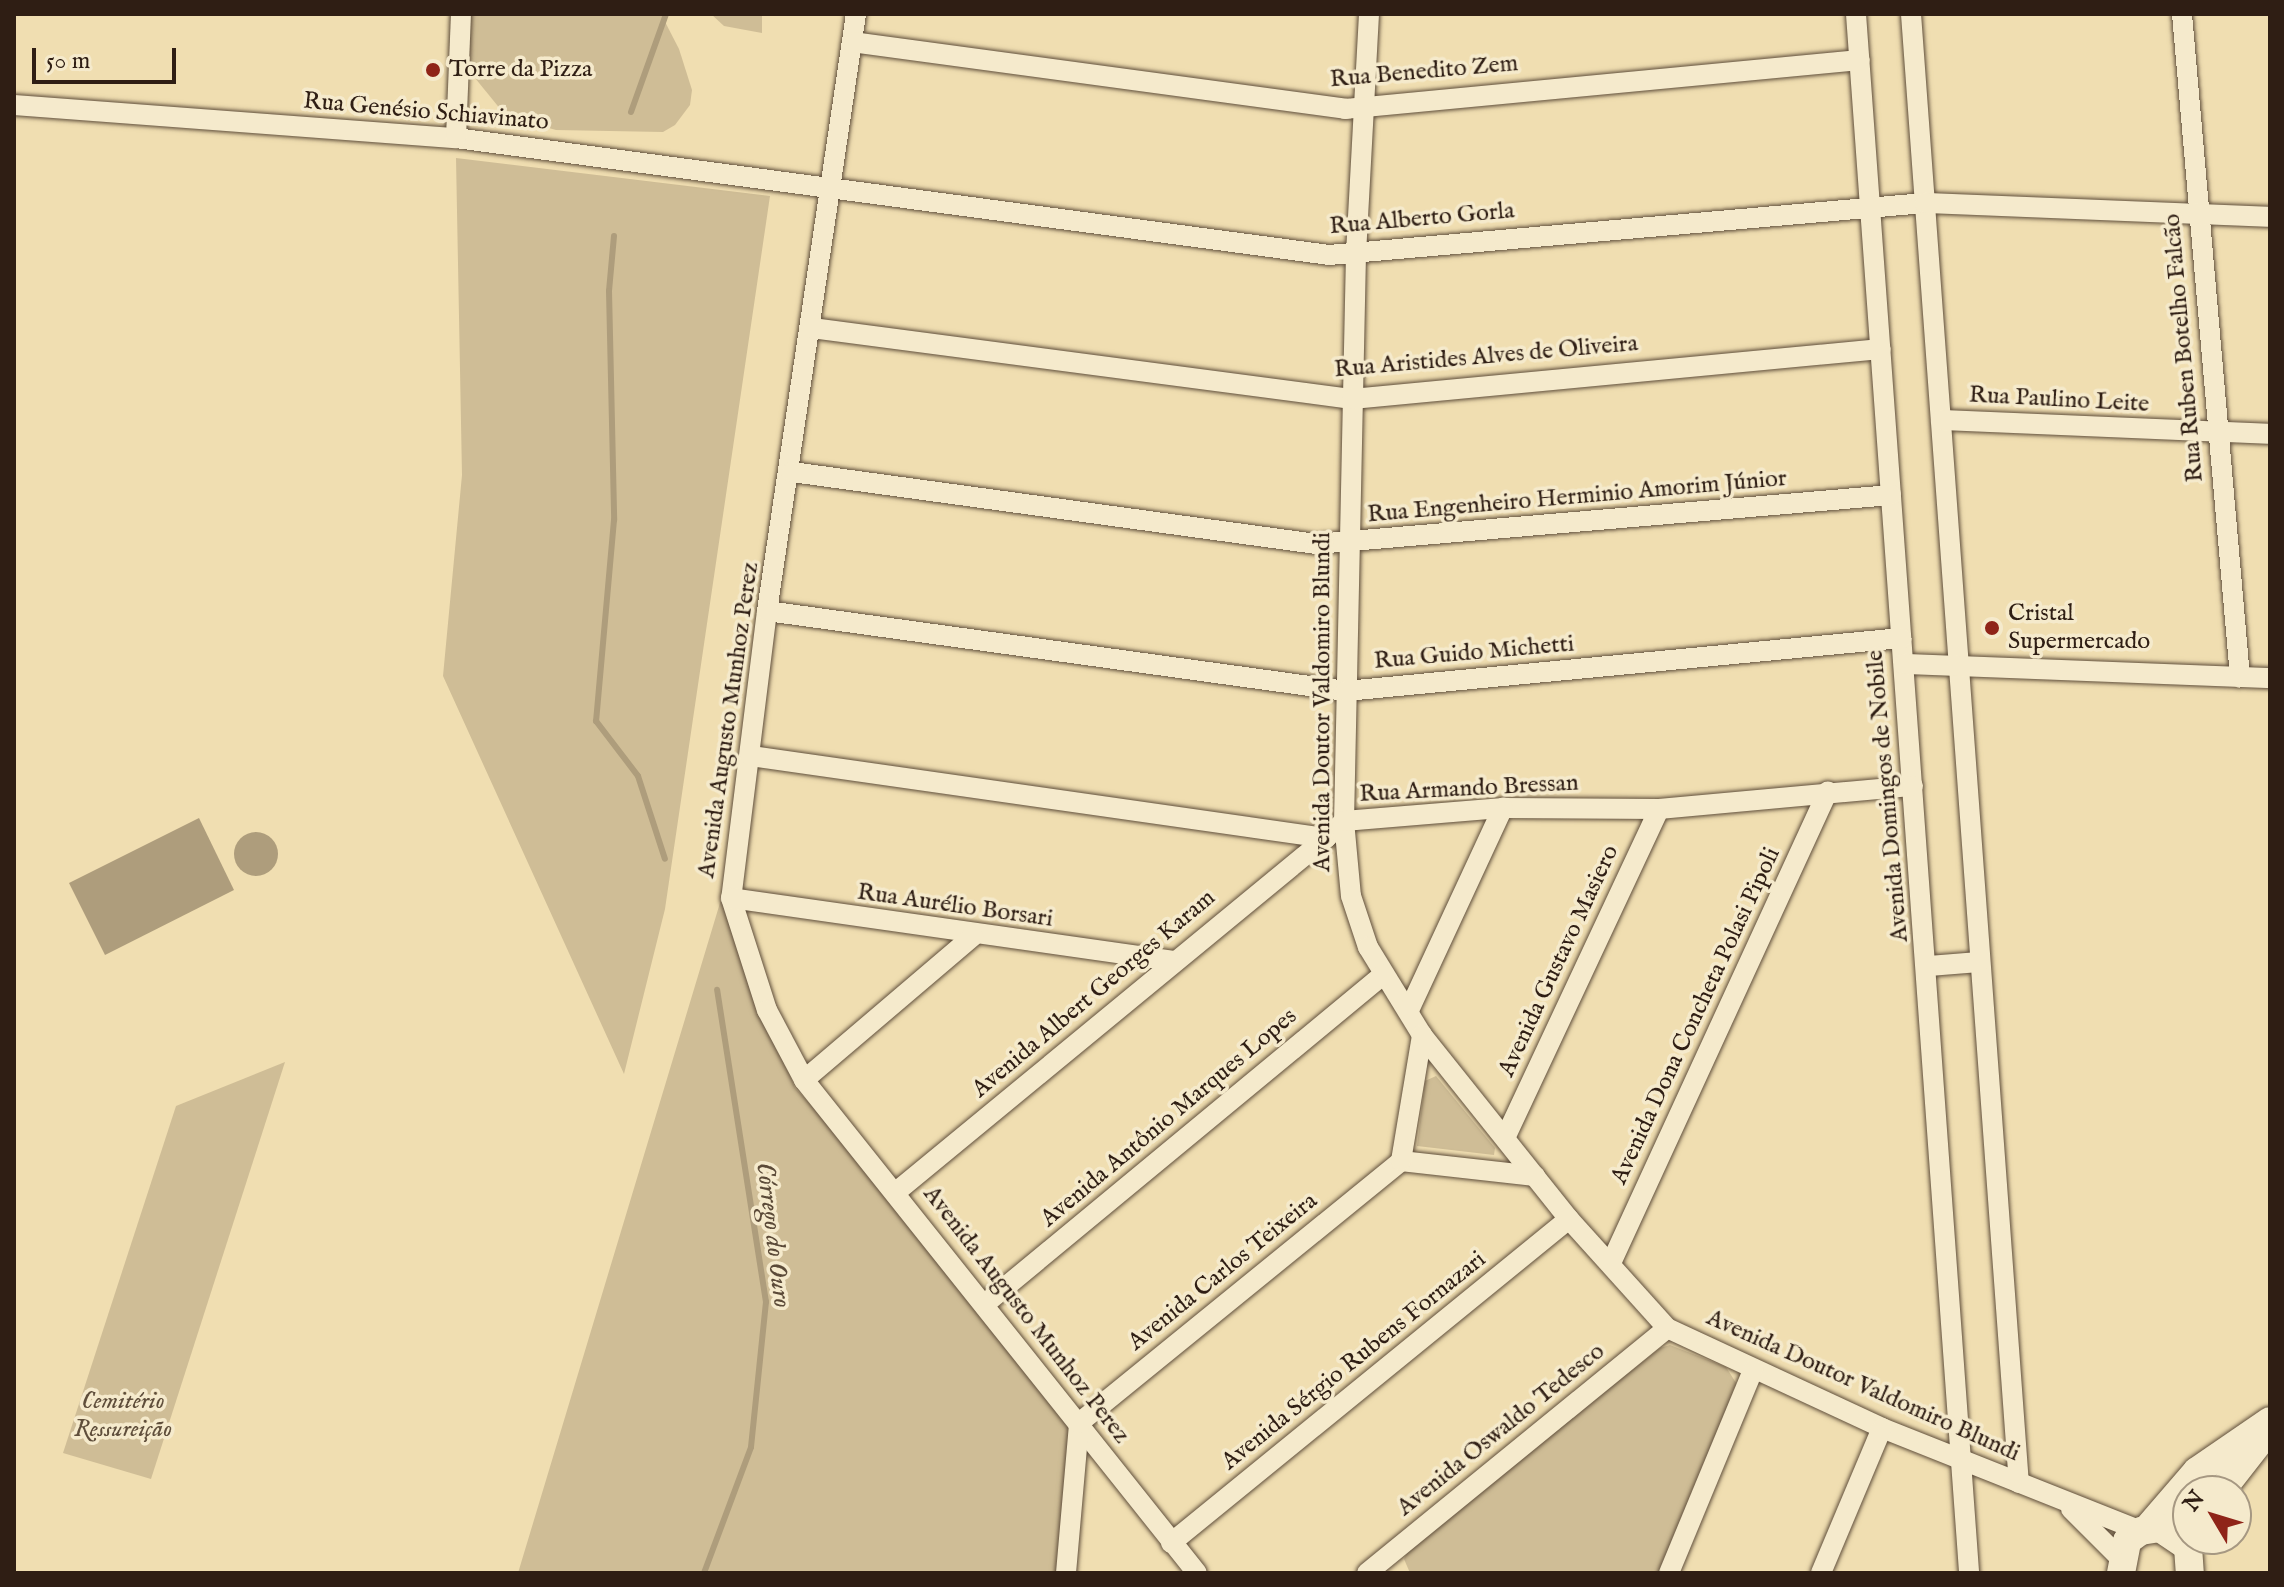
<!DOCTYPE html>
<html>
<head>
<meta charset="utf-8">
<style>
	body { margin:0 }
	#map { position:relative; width:2284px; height:1587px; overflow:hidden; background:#f0deb1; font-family:"IM FELL English",serif }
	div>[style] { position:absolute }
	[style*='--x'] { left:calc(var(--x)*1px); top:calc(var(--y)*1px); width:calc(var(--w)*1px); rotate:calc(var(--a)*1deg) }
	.green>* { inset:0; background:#cfbd96 }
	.water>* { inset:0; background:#ae9d7c }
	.round { border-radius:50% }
	.stream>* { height:6px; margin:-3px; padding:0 3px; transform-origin:3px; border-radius:3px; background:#ae9d7c }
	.roads { filter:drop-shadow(0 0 2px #5f4e3b) drop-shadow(0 0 2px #5f4e3b) }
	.street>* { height:20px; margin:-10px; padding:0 10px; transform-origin:10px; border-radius:10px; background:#f5eacc }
	.secondary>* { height:28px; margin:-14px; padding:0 14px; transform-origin:14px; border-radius:14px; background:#f5eacc }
	.dots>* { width:22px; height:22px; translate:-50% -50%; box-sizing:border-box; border:4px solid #f5eacc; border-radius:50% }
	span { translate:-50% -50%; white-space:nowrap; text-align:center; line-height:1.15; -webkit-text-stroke:7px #f5eacc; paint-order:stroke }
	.poi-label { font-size:24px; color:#2f1e14 }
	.left { translate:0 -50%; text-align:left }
	.street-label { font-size:24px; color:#2f1e14 }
	.park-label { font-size:24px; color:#5f4e3b; font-style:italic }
	.water-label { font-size:26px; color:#5b4a38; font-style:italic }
	.frame { position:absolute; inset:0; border:16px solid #2f1e14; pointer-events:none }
	.north { position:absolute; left:2172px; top:1475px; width:80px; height:80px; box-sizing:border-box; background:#f5eacc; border:2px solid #a69882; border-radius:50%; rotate:308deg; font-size:22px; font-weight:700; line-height:32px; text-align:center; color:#2f1e14 }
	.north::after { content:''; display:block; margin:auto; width:28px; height:36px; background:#8f2418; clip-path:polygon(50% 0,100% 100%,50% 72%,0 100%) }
	.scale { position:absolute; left:32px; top:48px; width:144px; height:36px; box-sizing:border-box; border:4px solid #2f1e14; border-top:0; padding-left:10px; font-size:24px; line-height:28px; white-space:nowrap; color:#2f1e14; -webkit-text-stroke:6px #f5eacc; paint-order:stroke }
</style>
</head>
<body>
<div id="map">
	<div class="green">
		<i style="clip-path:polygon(467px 14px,661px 14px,679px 49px,692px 90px,690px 105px,675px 125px,663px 132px,556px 130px,506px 116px,466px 67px)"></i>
		<i style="clip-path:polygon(711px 14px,762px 14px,762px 33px,724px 26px)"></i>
		<i style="clip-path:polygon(456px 158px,770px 196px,665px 909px,624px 1074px,443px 676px,462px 475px)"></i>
		<i style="clip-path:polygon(729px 873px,730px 925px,795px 1088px,895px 1195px,1077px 1424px,1061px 1573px,518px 1573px)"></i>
		<i style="clip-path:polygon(285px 1062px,151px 1479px,63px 1453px,176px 1106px)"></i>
		<i style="clip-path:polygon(1436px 1076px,1495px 1148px,1494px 1155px,1417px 1146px,1425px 1081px)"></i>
		<i style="clip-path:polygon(1670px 1345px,1726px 1367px,1738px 1386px,1661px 1573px,1410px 1573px,1404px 1559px,1410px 1547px,1660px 1348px)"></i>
	</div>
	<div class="water">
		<i style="clip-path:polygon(199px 818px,234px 890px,105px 955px,69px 883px)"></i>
		<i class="round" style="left:234px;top:832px;width:44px;height:44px"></i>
	</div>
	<div class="stream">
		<i style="--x:631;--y:112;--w:104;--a:-70.3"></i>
		<i style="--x:614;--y:236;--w:55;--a:95.2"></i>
		<i style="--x:609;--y:291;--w:229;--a:88.7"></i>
		<i style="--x:614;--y:520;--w:202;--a:95.1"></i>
		<i style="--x:596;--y:721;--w:69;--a:52.6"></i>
		<i style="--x:638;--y:776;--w:87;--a:72"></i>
		<i style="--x:704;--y:1573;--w:134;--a:-69.5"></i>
		<i style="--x:751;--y:1447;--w:146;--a:-84.1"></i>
		<i style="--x:766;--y:1302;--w:316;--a:-98.9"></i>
	</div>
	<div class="roads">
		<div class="street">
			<i style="--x:856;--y:14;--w:604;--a:98.48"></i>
			<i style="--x:767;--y:611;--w:289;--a:97.1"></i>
			<i style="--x:731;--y:898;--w:118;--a:72.2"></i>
			<i style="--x:767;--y:1010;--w:79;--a:62.1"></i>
			<i style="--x:804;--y:1080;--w:630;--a:51.44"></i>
			<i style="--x:1369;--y:14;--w:240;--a:93.1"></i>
			<i style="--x:1356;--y:254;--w:567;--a:91.21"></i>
			<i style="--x:1344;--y:821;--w:75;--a:84.7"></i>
			<i style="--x:1351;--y:896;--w:54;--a:71.6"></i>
			<i style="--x:1368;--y:947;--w:103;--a:58.5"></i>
			<i style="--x:1422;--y:1035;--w:236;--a:51.4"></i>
			<i style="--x:1569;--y:1219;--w:147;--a:48"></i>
			<i style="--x:1667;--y:1328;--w:237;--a:24.9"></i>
			<i style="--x:1882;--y:1428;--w:279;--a:21.7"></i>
			<i style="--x:1856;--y:14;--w:1563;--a:85.85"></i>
			<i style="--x:1911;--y:14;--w:1473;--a:85.8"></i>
			<i style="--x:2182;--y:14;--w:666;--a:85"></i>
			<i style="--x:852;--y:42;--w:498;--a:7.7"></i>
			<i style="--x:1345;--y:109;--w:517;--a:-5.44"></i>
			<i style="--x:14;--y:105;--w:443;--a:4.3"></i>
			<i style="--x:456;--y:138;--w:881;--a:7.63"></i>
			<i style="--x:1329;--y:255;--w:598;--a:-4.99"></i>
			<i style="--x:1925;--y:203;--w:345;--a:2.3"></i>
			<i style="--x:456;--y:138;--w:124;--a:-87.7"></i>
			<i style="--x:812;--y:328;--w:545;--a:7.49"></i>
			<i style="--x:1352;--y:399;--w:531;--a:-5.4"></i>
			<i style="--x:1941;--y:420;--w:329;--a:2.4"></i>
			<i style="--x:792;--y:472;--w:529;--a:7.82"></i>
			<i style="--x:1316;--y:544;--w:577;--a:-4.87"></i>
			<i style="--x:767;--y:611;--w:585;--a:7.87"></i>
			<i style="--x:1346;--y:691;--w:558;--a:-5.45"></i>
			<i style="--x:1904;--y:664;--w:366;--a:2.2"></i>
			<i style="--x:751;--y:756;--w:581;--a:8.12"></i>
			<i style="--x:1326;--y:838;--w:25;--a:-43"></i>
			<i style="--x:1344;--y:821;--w:160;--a:-4.7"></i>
			<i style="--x:1503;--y:808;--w:156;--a:0.4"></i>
			<i style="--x:1659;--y:809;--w:255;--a:-5.2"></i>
			<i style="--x:731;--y:898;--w:446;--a:8.1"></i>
			<i style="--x:1929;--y:966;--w:50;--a:-4.6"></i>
			<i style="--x:1410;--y:1008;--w:221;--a:-65.1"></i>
			<i style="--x:804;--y:1080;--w:222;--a:-40.4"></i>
			<i style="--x:1506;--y:1136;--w:361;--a:-64.9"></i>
			<i style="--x:1401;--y:1161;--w:135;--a:6.4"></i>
			<i style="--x:896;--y:1192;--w:557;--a:-39.46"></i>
			<i style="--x:1611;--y:1263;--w:519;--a:-65.31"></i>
			<i style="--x:986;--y:1303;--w:516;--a:-39.58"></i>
			<i style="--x:2071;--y:1509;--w:69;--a:45"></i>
			<i style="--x:1171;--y:1543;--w:513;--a:-39.15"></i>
			<i style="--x:1066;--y:1573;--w:151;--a:-85"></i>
			<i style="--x:1079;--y:1423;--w:415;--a:-39.1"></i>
			<i style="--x:1401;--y:1161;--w:128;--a:-80.5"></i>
			<i style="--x:1367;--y:1573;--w:387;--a:-39.2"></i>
			<i style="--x:1669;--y:1573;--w:220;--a:-67.5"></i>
			<i style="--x:1821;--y:1573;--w:157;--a:-67.2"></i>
		</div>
		<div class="secondary">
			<i style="--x:2221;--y:1491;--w:75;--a:-52.1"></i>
			<i style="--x:2148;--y:1528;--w:75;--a:-49.3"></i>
			<i style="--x:2197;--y:1471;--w:88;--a:-34.4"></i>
			<i style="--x:2121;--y:1573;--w:33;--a:-79"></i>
			<i style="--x:2127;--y:1541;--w:17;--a:-36"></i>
			<i style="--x:2141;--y:1531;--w:19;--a:-9"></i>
			<i style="--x:2160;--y:1528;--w:34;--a:34"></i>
			<i style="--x:2188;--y:1547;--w:26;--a:86"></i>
		</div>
	</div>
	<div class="dots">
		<i style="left:433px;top:70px;background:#8f2418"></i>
		<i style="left:1992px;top:628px;background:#8f2418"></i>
	</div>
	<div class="poi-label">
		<span class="left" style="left:449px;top:70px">Torre da Pizza</span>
		<span class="left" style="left:2008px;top:628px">Cristal<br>Supermercado</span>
	</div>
	<div class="street-label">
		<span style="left:1424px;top:72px;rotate:-5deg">Rua Benedito Zem</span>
		<span style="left:426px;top:112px;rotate:5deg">Rua Genésio Schiavinato</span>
		<span style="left:1422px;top:219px;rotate:-5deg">Rua Alberto Gorla</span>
		<span style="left:2184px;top:348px;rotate:-95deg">Rua Ruben Botelho Falcão</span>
		<span style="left:1486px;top:357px;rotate:-5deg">Rua Aristides Alves de Oliveira</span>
		<span style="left:2059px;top:400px;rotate:3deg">Rua Paulino Leite</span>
		<span style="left:1577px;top:497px;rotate:-5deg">Rua Engenheiro Herminio Amorim Júnior</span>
		<span style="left:1474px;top:653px;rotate:-5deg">Rua Guido Michetti</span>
		<span style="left:1323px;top:702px;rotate:-90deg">Avenida Doutor Valdomiro Blundi</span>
		<span style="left:729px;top:720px;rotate:-82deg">Avenida Augusto Munhoz Perez</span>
		<span style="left:1469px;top:789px;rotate:-3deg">Rua Armando Bressan</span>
		<span style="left:1888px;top:796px;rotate:-95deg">Avenida Domingos de Nobile</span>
		<span style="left:955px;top:906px;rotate:8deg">Rua Aurélio Borsari</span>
		<span style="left:1559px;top:961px;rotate:-65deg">Avenida Gustavo Masiero</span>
		<span style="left:1094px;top:994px;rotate:-40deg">Avenida Albert Georges Karam</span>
		<span style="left:1696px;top:1016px;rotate:-65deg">Avenida Dona Concheta Polasi Pipoli</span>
		<span style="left:1169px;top:1118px;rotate:-40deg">Avenida Antônio Marques Lopes</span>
		<span style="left:1223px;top:1272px;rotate:-39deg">Avenida Carlos Teixeira</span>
		<span style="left:1026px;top:1315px;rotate:52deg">Avenida Augusto Munhoz Perez</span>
		<span style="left:1354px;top:1361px;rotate:-39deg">Avenida Sérgio Rubens Fornazari</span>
		<span style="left:1863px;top:1386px;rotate:24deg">Avenida Doutor Valdomiro Blundi</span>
		<span style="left:1501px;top:1430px;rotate:-39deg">Avenida Oswaldo Tedesco</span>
	</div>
	<div class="park-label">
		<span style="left:123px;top:1416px">Cemitério<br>Ressureição</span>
	</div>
	<div class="water-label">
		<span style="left:773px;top:1235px;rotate:83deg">Córrego do Ouro</span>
	</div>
	<div class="frame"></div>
	<div class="north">N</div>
	<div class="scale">50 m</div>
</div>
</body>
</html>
